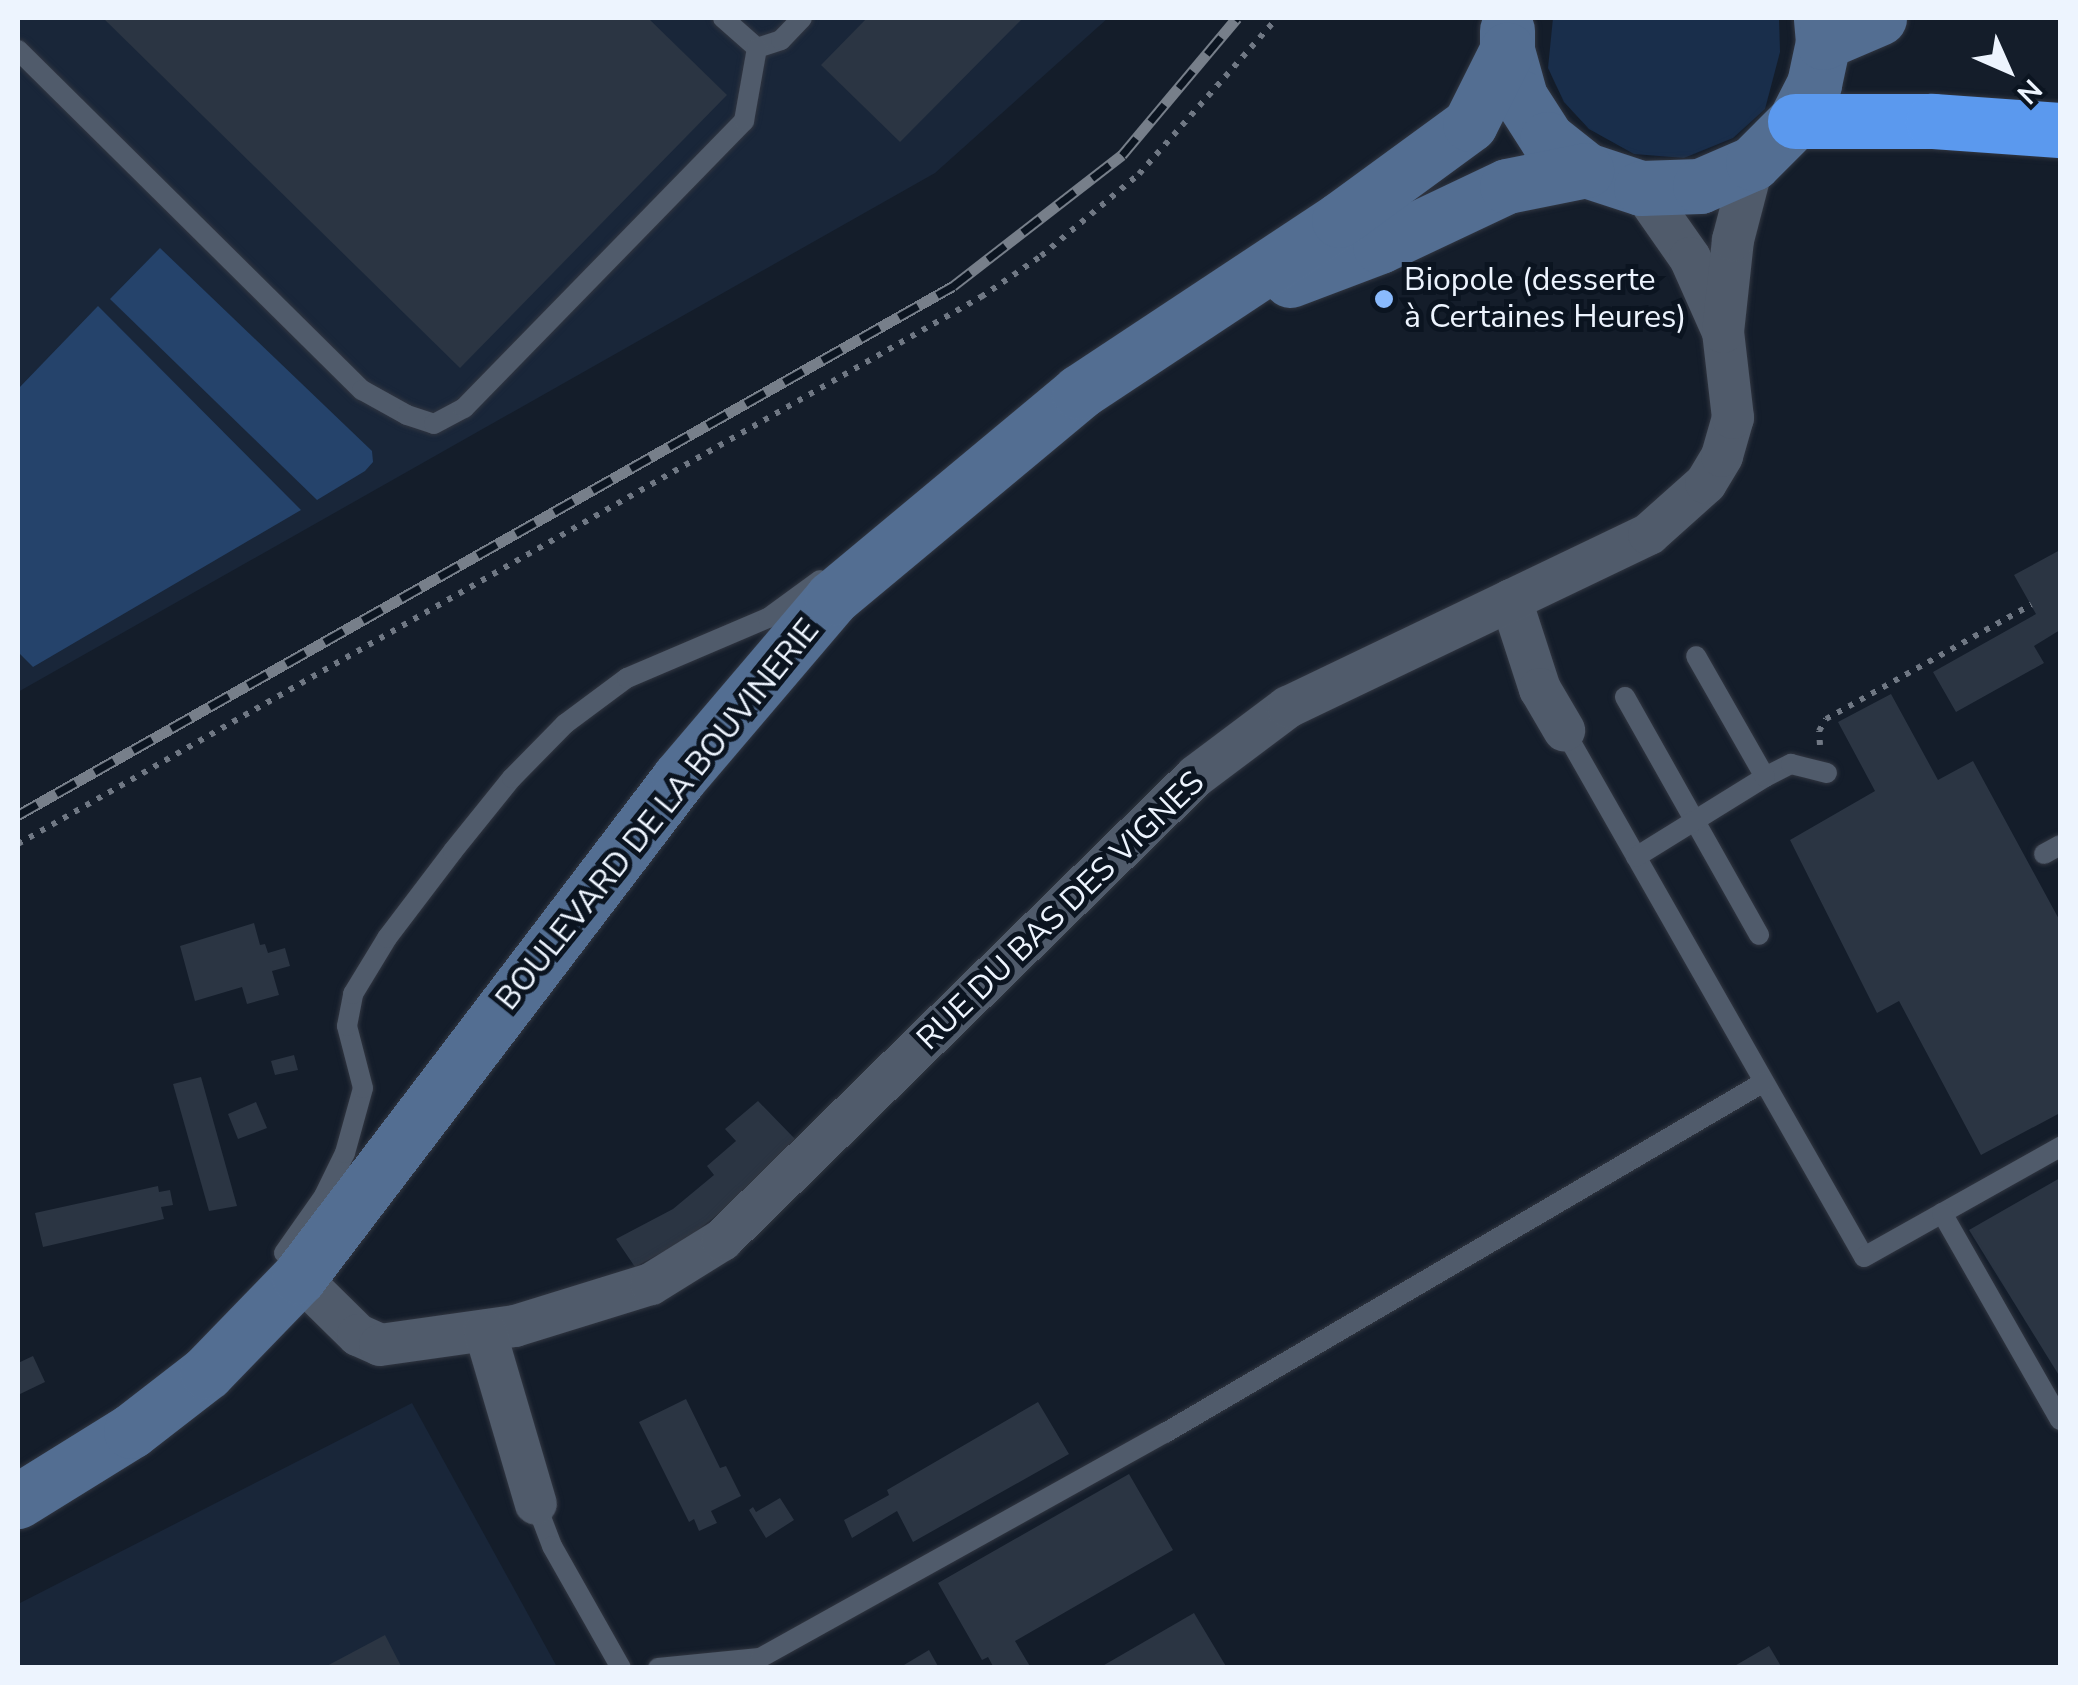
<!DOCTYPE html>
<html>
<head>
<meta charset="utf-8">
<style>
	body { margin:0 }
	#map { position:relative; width:2078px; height:1685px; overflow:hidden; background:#141d2a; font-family:"Nunito Sans",sans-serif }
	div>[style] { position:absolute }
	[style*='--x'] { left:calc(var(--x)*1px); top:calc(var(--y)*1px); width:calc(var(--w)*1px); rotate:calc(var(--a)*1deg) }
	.built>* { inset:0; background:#192639 }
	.green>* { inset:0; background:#192e4b }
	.water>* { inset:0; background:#25436b }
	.building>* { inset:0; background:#2b3543 }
	.path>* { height:6px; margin-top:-3px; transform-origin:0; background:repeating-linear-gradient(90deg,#707884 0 5px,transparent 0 13px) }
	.roads { filter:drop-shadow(0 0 2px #313641) drop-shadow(0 0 2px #313641) }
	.lane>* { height:20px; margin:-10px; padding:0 10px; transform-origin:10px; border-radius:10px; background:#505b6b }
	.street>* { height:42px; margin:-21px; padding:0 21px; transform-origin:21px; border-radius:21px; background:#505b6b }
	.secondary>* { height:55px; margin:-27.5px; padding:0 27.5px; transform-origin:27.5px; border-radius:27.5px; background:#536e92 }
	.highway>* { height:55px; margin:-27.5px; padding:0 27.5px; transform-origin:27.5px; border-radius:27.5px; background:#5b99ee }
	.rail>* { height:11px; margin-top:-5.5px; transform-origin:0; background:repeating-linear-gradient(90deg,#0b1420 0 22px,#777f8a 0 44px); box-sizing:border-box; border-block:2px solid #777f8a }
	.dots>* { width:28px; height:28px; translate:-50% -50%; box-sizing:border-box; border:5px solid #0b1420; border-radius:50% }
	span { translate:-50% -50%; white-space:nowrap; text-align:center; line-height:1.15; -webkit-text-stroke:10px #0b1420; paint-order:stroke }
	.poi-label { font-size:32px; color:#edf4fe }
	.left { translate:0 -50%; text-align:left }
	.street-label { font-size:32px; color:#edf4fe }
	.frame { position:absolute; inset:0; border:20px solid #edf4fe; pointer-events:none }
	.north { position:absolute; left:1958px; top:20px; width:100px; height:100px; -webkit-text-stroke:8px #0b1420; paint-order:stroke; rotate:135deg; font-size:28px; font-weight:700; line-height:40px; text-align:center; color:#edf4fe }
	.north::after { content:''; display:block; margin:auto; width:35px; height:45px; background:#edf4fe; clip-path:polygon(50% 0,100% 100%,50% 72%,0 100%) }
</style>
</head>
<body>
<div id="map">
	<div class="built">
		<i style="clip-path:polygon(18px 18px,1108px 18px,935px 173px,18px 692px)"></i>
		<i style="clip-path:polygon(412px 1403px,557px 1667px,18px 1667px,18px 1604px)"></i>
	</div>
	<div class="green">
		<i style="clip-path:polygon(1553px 18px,1779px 18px,1780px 52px,1765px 109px,1733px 138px,1684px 158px,1634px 154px,1589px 129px,1564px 102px,1548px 68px)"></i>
	</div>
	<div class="water">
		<i style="clip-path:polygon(160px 248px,372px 451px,373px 462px,365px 471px,317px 500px,110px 299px)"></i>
		<i style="clip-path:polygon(98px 306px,301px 510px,33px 667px,18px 652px,18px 389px)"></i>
	</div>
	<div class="building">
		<i style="clip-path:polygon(103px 18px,648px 18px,727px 95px,460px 368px)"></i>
		<i style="clip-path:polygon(867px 18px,1023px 18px,900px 142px,821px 65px)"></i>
		<i style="clip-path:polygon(2060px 550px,2060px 630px,2034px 646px,2044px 663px,1956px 712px,1933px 672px,2036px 614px,2014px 575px)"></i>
		<i style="clip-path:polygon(1891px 694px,1938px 780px,1973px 761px,2060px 921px,2060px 1113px,1981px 1155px,1899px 1001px,1877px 1013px,1790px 840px,1875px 791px,1838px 722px)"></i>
		<i style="clip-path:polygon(254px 923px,260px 945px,265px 944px,268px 953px,285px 948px,290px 966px,272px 971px,279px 995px,247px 1004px,242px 987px,195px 1001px,180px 946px)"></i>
		<i style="clip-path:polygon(294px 1055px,298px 1070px,275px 1075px,271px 1061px)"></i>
		<i style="clip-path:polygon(201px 1077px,237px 1206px,209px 1211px,173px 1084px)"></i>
		<i style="clip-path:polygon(758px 1101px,795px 1139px,738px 1198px,687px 1239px,635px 1267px,616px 1239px,673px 1209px,714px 1175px,707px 1166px,736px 1141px,725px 1129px)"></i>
		<i style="clip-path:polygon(256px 1102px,267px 1128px,238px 1139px,228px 1114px)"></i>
		<i style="clip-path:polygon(2060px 1178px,2060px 1377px,1969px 1230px)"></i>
		<i style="clip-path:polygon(158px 1186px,159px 1192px,170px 1190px,173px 1205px,161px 1207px,164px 1219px,43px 1247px,35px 1213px)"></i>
		<i style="clip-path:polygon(33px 1356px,45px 1382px,18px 1395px,18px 1363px)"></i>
		<i style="clip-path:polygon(686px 1399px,720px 1468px,726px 1466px,741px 1496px,711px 1511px,717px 1523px,699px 1531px,694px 1519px,689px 1522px,639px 1422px)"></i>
		<i style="clip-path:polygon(1038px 1402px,1069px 1454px,913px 1542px,897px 1511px,852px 1538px,844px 1520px,889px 1495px,887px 1490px)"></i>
		<i style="clip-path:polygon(1129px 1474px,1173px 1550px,1015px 1641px,1031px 1668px,994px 1668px,988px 1657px,982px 1660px,938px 1583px)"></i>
		<i style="clip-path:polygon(780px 1498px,794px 1520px,766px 1538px,749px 1510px,753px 1507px,756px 1512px)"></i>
		<i style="clip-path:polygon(1194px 1613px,1227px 1668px,1099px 1668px)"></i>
		<i style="clip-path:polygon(385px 1635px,402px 1668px,323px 1668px)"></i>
		<i style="clip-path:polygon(1769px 1646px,1782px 1668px,1731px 1668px)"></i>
		<i style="clip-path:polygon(929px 1650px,939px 1668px,899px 1668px)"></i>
	</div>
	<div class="path">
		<i style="--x:1820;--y:745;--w:14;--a:-94"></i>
		<i style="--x:1819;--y:731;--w:14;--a:-60"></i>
		<i style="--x:1826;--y:719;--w:235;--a:-29.1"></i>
		<i style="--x:18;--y:844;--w:1108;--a:-29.6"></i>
		<i style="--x:981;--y:297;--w:73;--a:-34.3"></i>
		<i style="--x:1041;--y:256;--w:128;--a:-39.9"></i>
		<i style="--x:1139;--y:174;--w:208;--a:-48.5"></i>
	</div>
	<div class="roads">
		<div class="lane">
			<i style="--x:723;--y:18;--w:45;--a:41.4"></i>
			<i style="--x:757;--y:48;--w:25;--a:-18"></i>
			<i style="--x:781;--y:40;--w:30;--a:-46"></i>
			<i style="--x:18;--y:50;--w:484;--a:44.7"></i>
			<i style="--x:362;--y:390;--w:51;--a:29.1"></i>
			<i style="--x:407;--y:415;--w:28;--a:18"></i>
			<i style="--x:434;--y:424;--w:34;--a:-28"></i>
			<i style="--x:464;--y:408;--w:401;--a:-45.7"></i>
			<i style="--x:744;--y:121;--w:74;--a:-79.9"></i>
			<i style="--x:1625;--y:697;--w:273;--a:60.6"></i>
			<i style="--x:1564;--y:730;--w:606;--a:60.35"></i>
			<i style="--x:1864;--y:1257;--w:225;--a:-29.3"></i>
			<i style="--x:1765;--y:777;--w:29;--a:-27"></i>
			<i style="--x:1791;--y:764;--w:37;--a:14"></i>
			<i style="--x:2044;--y:854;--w:18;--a:-29"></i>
			<i style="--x:1636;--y:857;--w:152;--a:-31.8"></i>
			<i style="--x:1765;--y:777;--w:139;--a:-119.7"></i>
			<i style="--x:1942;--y:1213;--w:238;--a:60.3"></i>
			<i style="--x:284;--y:1253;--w:70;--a:-54.9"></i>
			<i style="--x:324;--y:1196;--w:48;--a:-64"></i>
			<i style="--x:345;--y:1153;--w:67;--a:-74.5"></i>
			<i style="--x:363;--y:1088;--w:64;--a:-104.5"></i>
			<i style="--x:347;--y:1026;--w:33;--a:-79"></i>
			<i style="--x:353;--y:994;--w:66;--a:-58.7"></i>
			<i style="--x:387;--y:938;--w:109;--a:-52.8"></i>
			<i style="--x:453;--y:851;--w:94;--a:-51.1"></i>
			<i style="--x:512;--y:778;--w:76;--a:-45.5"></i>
			<i style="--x:565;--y:724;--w:77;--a:-36.6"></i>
			<i style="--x:627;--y:678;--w:153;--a:-23.1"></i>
			<i style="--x:768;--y:618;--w:64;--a:-36.2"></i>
			<i style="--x:536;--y:1504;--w:45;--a:69.1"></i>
			<i style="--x:552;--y:1546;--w:140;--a:60.5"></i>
			<i style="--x:658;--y:1668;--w:102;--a:-5.6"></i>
			<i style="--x:760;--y:1658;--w:463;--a:-29.1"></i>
			<i style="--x:1165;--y:1433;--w:694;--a:-30.37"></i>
		</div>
		<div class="street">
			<i style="--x:1641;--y:188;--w:85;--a:55"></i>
			<i style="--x:1690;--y:258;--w:81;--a:66"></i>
			<i style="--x:1511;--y:600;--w:94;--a:72"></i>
			<i style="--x:1540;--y:689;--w:48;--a:59.7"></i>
			<i style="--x:299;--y:1277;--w:83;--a:44.5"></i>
			<i style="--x:358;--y:1335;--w:24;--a:24"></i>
			<i style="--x:380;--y:1345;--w:136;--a:-8"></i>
			<i style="--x:515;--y:1326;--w:142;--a:-17.2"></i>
			<i style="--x:651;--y:1284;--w:84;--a:-31.8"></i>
			<i style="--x:722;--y:1240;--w:663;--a:-44.39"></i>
			<i style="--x:1196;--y:776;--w:115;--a:-36.9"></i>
			<i style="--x:1288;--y:707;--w:400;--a:-25.6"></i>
			<i style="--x:1649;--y:534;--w:76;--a:-41.8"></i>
			<i style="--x:1706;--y:483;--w:31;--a:-59"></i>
			<i style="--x:1722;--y:456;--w:40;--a:-74"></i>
			<i style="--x:1733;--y:418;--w:87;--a:-96.6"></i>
			<i style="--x:1723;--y:332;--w:93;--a:-83.8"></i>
			<i style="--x:1733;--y:240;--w:80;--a:-75.4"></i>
			<i style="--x:485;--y:1331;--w:180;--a:73.6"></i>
		</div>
		<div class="secondary">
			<i style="--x:1507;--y:30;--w:20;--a:90"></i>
			<i style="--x:1507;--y:50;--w:49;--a:74.5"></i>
			<i style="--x:1520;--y:97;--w:50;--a:57.3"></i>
			<i style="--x:1547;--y:139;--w:50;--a:38.5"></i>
			<i style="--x:1586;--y:170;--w:58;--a:18.1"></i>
			<i style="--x:1641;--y:188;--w:59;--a:-1.9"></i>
			<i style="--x:1700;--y:186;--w:58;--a:-23.5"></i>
			<i style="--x:1753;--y:163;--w:59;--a:-45"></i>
			<i style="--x:1795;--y:121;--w:42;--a:-62.8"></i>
			<i style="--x:1814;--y:84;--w:43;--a:-77.9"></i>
			<i style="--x:1823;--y:42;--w:24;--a:-95"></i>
			<i style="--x:1823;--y:42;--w:61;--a:-23.2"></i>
			<i style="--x:1290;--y:280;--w:96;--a:-20.7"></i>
			<i style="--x:1380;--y:246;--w:140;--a:-25.3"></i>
			<i style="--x:1507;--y:186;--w:81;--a:-11.4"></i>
			<i style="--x:18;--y:1501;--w:133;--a:-31.8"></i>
			<i style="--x:131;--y:1431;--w:96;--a:-37.8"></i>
			<i style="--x:207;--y:1372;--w:132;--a:-45.9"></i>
			<i style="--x:299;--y:1277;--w:627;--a:-52.71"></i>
			<i style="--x:679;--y:778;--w:236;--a:-49.6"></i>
			<i style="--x:832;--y:598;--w:322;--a:-39.8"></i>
			<i style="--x:1079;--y:392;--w:312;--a:-33.5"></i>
			<i style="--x:1339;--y:220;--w:162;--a:-36.2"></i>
			<i style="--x:1470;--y:124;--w:83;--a:-63.4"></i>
		</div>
		<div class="highway">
			<i style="--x:1795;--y:121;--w:138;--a:0"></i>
			<i style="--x:1933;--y:121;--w:127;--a:4.1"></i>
		</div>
	</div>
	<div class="rail">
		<i style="--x:18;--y:815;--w:1074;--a:-29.5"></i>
		<i style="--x:953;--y:286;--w:214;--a:-37.8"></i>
		<i style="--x:1122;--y:155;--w:179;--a:-50"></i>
	</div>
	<div class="dots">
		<i style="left:1384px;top:299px;background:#8abafc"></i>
	</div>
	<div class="poi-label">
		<span class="left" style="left:1404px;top:299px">Biopole (desserte<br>à Certaines Heures)</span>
	</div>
	<div class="street-label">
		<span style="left:658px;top:815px;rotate:-51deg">BOULEVARD DE LA BOUVINERIE</span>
		<span style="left:1061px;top:911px;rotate:-44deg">RUE DU BAS DES VIGNES</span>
	</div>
	<div class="frame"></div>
	<div class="north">N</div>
</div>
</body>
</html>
